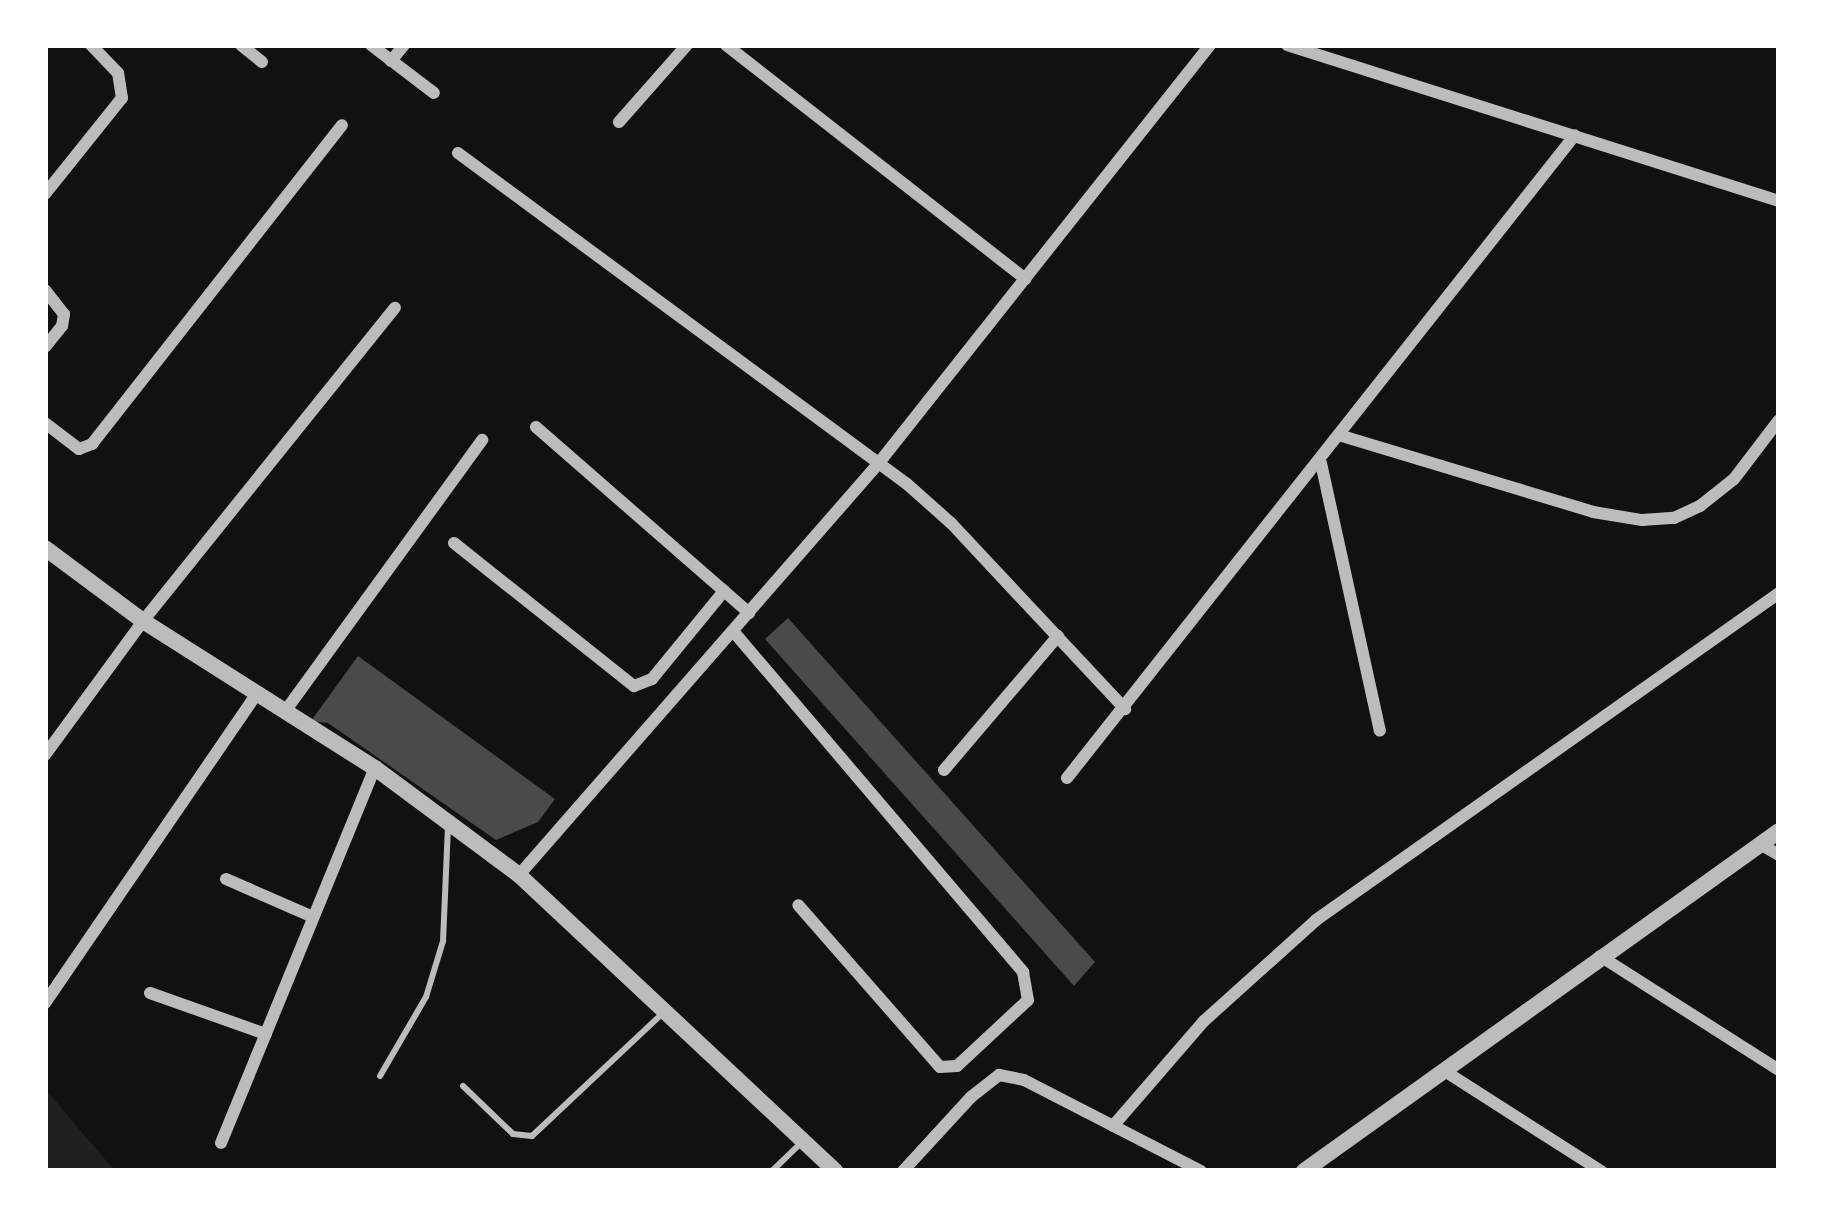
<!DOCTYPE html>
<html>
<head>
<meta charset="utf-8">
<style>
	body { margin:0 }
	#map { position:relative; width:1824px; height:1216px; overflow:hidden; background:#111; font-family:"Noto Serif",serif }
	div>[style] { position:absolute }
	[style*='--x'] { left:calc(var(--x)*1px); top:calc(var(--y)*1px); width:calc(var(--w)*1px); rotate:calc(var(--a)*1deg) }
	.green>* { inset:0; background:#202020 }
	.building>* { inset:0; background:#4a4a4a }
	.service>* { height:6px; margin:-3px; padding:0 3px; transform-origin:3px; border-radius:3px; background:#bcbcbc }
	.minor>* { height:12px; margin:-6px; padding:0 6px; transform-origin:6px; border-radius:6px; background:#bcbcbc }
	.tertiary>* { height:16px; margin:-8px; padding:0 8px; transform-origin:8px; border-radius:8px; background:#bcbcbc }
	span { translate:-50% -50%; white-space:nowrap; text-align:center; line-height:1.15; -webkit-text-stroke:12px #fff; paint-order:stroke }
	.frame { position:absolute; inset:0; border:48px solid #fff; pointer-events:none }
</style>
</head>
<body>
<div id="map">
	<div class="green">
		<i style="clip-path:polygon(45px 1089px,115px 1171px,45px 1171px)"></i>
	</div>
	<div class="building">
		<i style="clip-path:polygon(788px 618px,1095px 962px,1074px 986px,765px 639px)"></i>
		<i style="clip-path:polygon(358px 656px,555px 799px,538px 822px,496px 840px,328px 723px,311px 721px)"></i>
	</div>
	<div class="service">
		<i style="--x:380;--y:1076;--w:91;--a:-59.8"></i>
		<i style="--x:426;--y:997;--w:59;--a:-73.1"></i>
		<i style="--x:443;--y:941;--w:116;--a:-87.5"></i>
		<i style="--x:463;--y:1086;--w:69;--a:43.8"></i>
		<i style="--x:513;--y:1134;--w:19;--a:6"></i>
		<i style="--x:532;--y:1136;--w:178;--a:-43.2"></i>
		<i style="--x:772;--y:1171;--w:39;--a:-44"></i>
	</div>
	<div class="minor">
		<i style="--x:241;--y:45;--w:27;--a:39"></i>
		<i style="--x:371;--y:45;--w:79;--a:37.3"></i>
		<i style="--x:726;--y:45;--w:380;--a:38"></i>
		<i style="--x:1287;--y:45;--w:516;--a:17.59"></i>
		<i style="--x:391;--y:61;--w:21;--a:-51"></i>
		<i style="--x:619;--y:122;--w:103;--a:-48.6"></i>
		<i style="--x:458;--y:153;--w:558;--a:36.4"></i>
		<i style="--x:907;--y:484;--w:59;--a:41.6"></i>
		<i style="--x:951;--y:523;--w:255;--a:46.9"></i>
		<i style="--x:45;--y:194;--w:123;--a:-51.3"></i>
		<i style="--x:122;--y:98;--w:25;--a:-99"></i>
		<i style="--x:118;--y:73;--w:39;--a:-134"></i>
		<i style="--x:45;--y:290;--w:31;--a:52"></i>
		<i style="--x:64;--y:314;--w:12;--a:99"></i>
		<i style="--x:62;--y:326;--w:27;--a:129"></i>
		<i style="--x:45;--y:423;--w:43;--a:37.4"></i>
		<i style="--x:79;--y:449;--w:14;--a:-21"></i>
		<i style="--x:92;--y:444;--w:405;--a:-51.9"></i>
		<i style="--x:536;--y:427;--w:283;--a:41.1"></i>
		<i style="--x:1342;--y:436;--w:262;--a:16.8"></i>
		<i style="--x:1593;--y:512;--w:50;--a:9.3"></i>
		<i style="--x:1642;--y:520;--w:32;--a:-4"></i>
		<i style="--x:1674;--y:518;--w:29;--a:-25"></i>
		<i style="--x:1700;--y:506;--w:43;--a:-38.5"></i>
		<i style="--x:1734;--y:479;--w:74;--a:-52.7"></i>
		<i style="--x:1321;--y:463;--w:274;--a:77.6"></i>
		<i style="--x:454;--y:543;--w:230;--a:38.5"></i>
		<i style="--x:634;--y:686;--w:19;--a:-21"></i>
		<i style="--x:652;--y:679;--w:114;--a:-50.7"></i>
		<i style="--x:733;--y:631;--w:448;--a:49.6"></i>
		<i style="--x:1023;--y:972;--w:28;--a:80"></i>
		<i style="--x:1028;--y:1000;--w:97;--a:137.1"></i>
		<i style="--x:957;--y:1066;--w:17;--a:177"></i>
		<i style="--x:940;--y:1067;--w:215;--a:-131.2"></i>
		<i style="--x:286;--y:710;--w:334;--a:-54"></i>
		<i style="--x:45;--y:755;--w:166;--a:-53.8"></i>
		<i style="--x:143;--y:621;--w:402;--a:-51.2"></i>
		<i style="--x:944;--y:770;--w:176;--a:-49.6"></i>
		<i style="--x:1067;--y:778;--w:819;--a:-51.69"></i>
		<i style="--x:1760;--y:844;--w:22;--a:30"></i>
		<i style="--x:519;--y:875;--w:546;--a:-48.86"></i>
		<i style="--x:878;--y:464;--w:535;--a:-51.61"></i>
		<i style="--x:226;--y:879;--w:95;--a:23.6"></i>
		<i style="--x:1600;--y:956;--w:212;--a:32.5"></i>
		<i style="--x:150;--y:993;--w:123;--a:19.5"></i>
		<i style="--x:45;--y:1003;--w:377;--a:-55.6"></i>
		<i style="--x:1443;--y:1070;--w:188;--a:32.6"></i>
		<i style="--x:1113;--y:1126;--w:139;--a:-49.1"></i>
		<i style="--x:1204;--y:1021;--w:151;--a:-42"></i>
		<i style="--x:1316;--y:920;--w:567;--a:-35.23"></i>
		<i style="--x:221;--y:1143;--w:405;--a:-67.7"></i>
		<i style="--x:903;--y:1171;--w:100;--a:-47.4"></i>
		<i style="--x:971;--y:1097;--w:36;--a:-38"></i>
		<i style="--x:999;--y:1075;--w:25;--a:11"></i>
		<i style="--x:1024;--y:1080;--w:199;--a:27.2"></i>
	</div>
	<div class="tertiary">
		<i style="--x:45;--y:548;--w:122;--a:36.7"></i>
		<i style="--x:143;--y:621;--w:275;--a:32.4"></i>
		<i style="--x:375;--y:768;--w:179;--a:36.6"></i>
		<i style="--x:519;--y:875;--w:433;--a:43.1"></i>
		<i style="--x:1304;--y:1171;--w:584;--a:-35.59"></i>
	</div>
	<div class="frame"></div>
</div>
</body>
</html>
